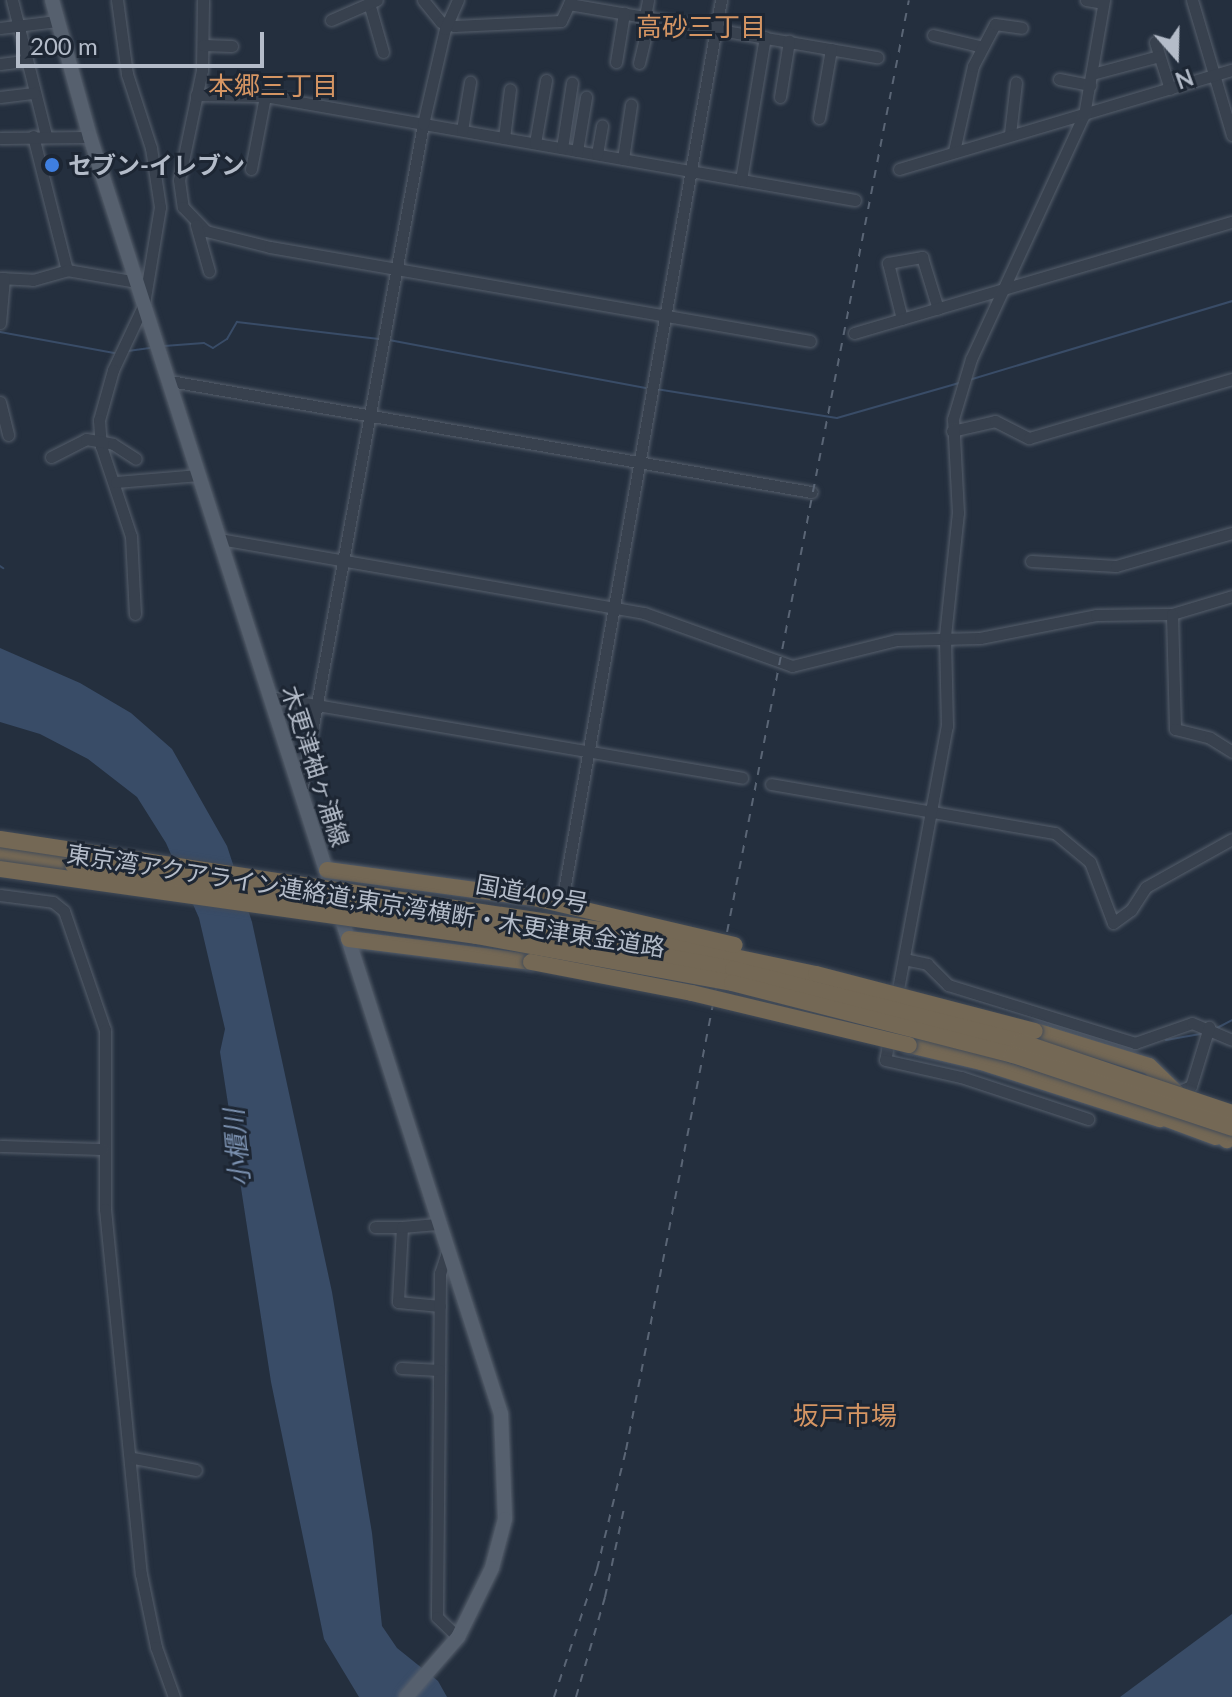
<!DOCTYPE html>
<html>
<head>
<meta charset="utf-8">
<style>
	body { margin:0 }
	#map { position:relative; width:1232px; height:1697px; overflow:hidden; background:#242f3e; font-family:Lato,"Noto Sans JP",sans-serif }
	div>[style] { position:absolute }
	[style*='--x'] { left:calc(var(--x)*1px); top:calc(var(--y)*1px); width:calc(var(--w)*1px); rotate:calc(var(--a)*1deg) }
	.water>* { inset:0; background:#394c67 }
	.stream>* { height:2px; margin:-1px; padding:0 1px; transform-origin:1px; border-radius:1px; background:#394c67 }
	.roads { filter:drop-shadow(0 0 2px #565f6c) drop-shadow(0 0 2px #565f6c) }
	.minor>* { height:11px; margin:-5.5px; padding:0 5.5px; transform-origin:5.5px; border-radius:5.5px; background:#38414e }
	.major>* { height:14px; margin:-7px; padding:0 7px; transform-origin:7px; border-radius:7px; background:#56606e }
	.highway>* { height:16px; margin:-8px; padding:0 8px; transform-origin:8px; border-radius:8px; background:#746855 }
	.rail>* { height:2px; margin-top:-1px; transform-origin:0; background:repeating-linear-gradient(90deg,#5a6575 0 8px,transparent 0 16px) }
	.bridges { filter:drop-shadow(0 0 2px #434c59) drop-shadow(0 0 2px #434c59) }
	.highway-bridge>* { height:16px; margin:-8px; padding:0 8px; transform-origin:8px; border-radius:8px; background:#746855 }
	.dots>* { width:22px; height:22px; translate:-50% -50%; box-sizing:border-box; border:4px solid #1d2633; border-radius:50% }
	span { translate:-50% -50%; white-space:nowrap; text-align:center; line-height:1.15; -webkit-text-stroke:6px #1d2633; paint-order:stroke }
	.poi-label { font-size:24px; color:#b4bcc9; font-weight:700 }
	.left { translate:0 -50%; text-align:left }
	.street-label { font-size:24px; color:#b4bcc9 }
	.neighbourhood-label { font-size:26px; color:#d59563 }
	.water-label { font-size:26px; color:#7c92b1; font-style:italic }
	.north { position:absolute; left:1136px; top:16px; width:80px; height:80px; -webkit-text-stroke:6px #1d2633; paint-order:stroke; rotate:160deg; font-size:22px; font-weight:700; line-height:32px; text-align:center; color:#b4bcc9 }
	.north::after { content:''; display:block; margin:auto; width:28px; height:36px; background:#b4bcc9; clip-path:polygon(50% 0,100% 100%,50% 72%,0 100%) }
	.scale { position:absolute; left:16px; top:32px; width:248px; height:36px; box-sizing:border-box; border:4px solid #b4bcc9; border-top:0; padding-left:10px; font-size:24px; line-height:28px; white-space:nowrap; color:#b4bcc9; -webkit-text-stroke:6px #1d2633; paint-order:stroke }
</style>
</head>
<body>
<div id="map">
	<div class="water">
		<i style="clip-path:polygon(0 648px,80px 683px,131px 713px,172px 749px,227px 846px,252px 922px,332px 1292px,372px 1533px,382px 1626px,397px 1648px,438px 1681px,447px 1697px,359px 1697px,324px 1639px,271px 1382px,220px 1052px,225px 1029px,199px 918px,166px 843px,137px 797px,88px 759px,40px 734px,0 722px)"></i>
		<i style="clip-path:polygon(1232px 1614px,1232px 1697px,1120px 1697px)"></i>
	</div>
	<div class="stream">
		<i style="--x:0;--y:332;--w:116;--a:10.4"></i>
		<i style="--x:389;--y:340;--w:261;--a:10.6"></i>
		<i style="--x:164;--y:346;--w:40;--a:-4.3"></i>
		<i style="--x:204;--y:343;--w:10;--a:29"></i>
		<i style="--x:213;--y:348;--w:17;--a:-33"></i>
		<i style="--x:227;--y:339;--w:20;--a:-60"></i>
		<i style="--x:237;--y:322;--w:143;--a:6.8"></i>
		<i style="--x:128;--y:351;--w:22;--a:-8"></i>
		<i style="--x:969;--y:380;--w:275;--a:-16.7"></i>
		<i style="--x:656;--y:389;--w:183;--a:9.1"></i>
		<i style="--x:837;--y:418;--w:127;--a:-16"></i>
		<i style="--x:0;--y:566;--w:4;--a:34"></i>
		<i style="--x:1217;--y:1028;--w:17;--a:-28"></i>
		<i style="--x:1166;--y:1040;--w:39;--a:-10"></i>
	</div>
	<div class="roads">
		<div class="minor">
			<i style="--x:12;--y:0;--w:139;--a:75.9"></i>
			<i style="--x:117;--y:0;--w:75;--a:82.3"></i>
			<i style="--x:127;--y:74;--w:78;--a:72"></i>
			<i style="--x:151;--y:148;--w:60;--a:81.3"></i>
			<i style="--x:160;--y:207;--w:98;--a:99.4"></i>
			<i style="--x:144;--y:304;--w:73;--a:115.2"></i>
			<i style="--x:113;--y:370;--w:52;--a:105.6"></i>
			<i style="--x:99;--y:420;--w:26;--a:86"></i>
			<i style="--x:101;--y:446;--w:95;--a:71.6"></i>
			<i style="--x:131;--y:536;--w:78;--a:87.1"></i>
			<i style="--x:203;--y:0;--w:70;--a:90.8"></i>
			<i style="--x:202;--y:70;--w:112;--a:101.8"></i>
			<i style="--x:179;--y:180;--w:27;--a:82"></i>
			<i style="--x:183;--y:207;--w:33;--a:46"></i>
			<i style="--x:206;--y:231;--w:66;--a:14"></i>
			<i style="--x:270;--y:247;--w:548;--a:9.87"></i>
			<i style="--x:423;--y:0;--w:28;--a:51"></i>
			<i style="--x:441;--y:22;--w:14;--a:17"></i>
			<i style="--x:454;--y:26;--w:107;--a:-2.7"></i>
			<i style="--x:561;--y:21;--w:23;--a:-65"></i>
			<i style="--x:1086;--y:0;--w:17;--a:10"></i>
			<i style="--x:1192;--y:0;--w:141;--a:73.5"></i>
			<i style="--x:369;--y:3;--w:51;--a:74.1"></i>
			<i style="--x:569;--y:4;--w:313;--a:9.8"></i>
			<i style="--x:645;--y:16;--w:16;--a:-79"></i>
			<i style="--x:331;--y:20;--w:50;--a:-23.5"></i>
			<i style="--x:0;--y:28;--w:57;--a:-7"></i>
			<i style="--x:933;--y:35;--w:51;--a:13.5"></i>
			<i style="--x:1155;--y:42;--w:49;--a:72.3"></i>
			<i style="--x:203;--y:45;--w:29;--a:2"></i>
			<i style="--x:616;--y:62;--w:50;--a:-80.7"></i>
			<i style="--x:639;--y:63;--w:47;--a:-76.6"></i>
			<i style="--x:0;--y:64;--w:24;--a:-7"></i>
			<i style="--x:1092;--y:74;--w:69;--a:-15"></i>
			<i style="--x:1059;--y:79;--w:32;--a:11"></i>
			<i style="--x:196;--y:95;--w:69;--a:0.8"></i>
			<i style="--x:265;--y:96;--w:599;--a:10"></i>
			<i style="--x:0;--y:97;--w:34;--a:-7"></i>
			<i style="--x:780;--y:97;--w:57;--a:-80.9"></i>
			<i style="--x:819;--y:118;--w:70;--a:-80.1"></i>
			<i style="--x:462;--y:130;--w:49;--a:-80.5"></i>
			<i style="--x:1010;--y:134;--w:52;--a:-83.4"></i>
			<i style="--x:33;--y:136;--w:138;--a:75.8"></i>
			<i style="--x:0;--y:138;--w:90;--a:-0.6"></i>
			<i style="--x:504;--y:138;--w:49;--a:-83"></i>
			<i style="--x:535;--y:143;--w:64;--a:-80.1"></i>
			<i style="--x:562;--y:148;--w:66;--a:-81.3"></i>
			<i style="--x:577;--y:151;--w:55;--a:-80.5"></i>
			<i style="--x:954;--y:151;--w:87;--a:-77.4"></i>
			<i style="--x:973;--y:66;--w:47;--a:-62.4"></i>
			<i style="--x:995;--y:24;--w:27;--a:8"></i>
			<i style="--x:597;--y:154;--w:29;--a:-80"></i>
			<i style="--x:623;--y:159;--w:55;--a:-81.6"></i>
			<i style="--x:251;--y:169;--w:74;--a:-79.1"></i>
			<i style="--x:899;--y:169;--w:347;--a:-16.6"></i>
			<i style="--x:741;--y:180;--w:145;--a:-80.5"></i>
			<i style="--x:196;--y:225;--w:48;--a:74.2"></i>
			<i style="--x:0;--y:278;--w:33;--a:3"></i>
			<i style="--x:33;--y:280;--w:35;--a:-16"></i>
			<i style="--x:67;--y:270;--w:71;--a:9.7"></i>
			<i style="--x:902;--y:319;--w:58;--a:-104"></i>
			<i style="--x:888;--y:263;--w:35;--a:-10"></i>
			<i style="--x:922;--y:257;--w:54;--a:72.9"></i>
			<i style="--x:0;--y:323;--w:45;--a:-84.9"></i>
			<i style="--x:854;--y:333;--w:394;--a:-16.4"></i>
			<i style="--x:170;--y:381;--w:651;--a:9.82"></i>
			<i style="--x:0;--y:402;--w:34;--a:76"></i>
			<i style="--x:952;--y:431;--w:44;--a:-13.1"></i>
			<i style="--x:995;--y:421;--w:38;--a:27"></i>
			<i style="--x:1029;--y:438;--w:211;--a:-16.2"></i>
			<i style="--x:51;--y:457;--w:39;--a:-27"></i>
			<i style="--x:86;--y:439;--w:27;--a:10"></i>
			<i style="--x:113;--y:444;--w:27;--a:33"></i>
			<i style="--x:116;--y:482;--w:83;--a:-4.8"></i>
			<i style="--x:220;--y:539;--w:430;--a:9.9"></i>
			<i style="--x:644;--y:613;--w:157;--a:19.7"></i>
			<i style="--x:792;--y:666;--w:107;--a:-14"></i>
			<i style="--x:896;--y:640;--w:84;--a:-1.4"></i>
			<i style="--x:980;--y:638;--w:118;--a:-11.2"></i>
			<i style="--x:1096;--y:615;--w:76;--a:-0.8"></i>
			<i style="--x:1172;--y:614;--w:63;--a:-16.7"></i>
			<i style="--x:1031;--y:561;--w:85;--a:3.4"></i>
			<i style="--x:1116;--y:566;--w:121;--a:-15.9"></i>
			<i style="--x:1172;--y:614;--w:115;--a:88.5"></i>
			<i style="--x:1175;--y:729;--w:36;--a:14"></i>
			<i style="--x:1210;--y:738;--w:26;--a:32"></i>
			<i style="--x:270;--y:697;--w:479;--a:9.7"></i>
			<i style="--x:771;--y:784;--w:288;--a:9.8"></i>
			<i style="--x:1055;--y:833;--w:45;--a:39.6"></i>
			<i style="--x:1090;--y:862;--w:65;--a:69.3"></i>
			<i style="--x:1113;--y:923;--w:22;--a:-36"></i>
			<i style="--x:1131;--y:910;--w:27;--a:-57"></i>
			<i style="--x:1146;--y:887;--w:98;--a:-29.2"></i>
			<i style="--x:301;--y:791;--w:678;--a:-79.63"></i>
			<i style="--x:423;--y:124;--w:98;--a:-77"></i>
			<i style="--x:445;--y:29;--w:32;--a:-66"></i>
			<i style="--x:0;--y:895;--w:53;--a:7.5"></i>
			<i style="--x:53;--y:902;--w:14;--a:39"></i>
			<i style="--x:64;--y:911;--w:126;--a:71"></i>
			<i style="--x:105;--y:1030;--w:179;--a:90"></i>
			<i style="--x:105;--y:1209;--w:367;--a:84.4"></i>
			<i style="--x:141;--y:1574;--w:75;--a:78.4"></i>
			<i style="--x:156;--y:1647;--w:53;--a:70.2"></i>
			<i style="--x:563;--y:896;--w:910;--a:-80"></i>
			<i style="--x:904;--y:959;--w:24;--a:12"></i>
			<i style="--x:927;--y:964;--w:30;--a:45"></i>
			<i style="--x:948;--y:985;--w:196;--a:17.2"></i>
			<i style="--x:1135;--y:1043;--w:60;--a:-19.3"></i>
			<i style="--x:1192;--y:1023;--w:43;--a:23"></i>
			<i style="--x:896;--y:1000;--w:279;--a:-79.5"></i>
			<i style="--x:947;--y:726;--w:90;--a:-91.3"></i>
			<i style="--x:945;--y:636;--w:124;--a:-84"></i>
			<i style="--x:958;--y:513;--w:94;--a:-93"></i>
			<i style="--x:953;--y:419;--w:63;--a:-73.3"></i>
			<i style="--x:971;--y:359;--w:269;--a:-65.2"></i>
			<i style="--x:1084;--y:115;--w:117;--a:-80.1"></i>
			<i style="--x:890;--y:1033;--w:27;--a:100"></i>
			<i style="--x:885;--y:1060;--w:78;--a:12.6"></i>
			<i style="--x:961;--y:1077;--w:134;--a:18.3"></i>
			<i style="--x:1177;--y:1092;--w:15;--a:-23"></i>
			<i style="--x:1191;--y:1086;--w:62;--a:-73"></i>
			<i style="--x:0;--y:1146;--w:103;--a:1.7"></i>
			<i style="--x:375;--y:1227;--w:27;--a:0"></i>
			<i style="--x:402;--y:1227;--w:75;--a:93.1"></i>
			<i style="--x:398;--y:1302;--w:42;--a:5.4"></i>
			<i style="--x:402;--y:1227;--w:38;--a:-5"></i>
			<i style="--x:448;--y:1249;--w:25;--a:108"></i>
			<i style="--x:440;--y:1273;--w:344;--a:90.5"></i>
			<i style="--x:437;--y:1617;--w:29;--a:44"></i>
			<i style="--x:401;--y:1368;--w:38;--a:3"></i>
			<i style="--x:133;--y:1458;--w:64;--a:10.8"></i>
		</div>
		<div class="major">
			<i style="--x:52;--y:0;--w:142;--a:74.5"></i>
			<i style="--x:90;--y:137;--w:1342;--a:72.16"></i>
			<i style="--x:501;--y:1414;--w:105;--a:87.8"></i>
			<i style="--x:505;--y:1519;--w:51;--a:104.9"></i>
			<i style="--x:492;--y:1568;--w:77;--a:116.2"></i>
			<i style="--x:458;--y:1637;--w:79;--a:130.9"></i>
		</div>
		<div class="highway">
			<i style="--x:0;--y:854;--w:74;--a:8.6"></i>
			<i style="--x:327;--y:870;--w:209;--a:7.7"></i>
			<i style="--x:349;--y:939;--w:183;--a:7.2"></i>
			<i style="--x:1035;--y:1031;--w:119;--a:17.1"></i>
			<i style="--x:1149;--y:1066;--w:47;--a:44.1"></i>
			<i style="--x:909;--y:1045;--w:74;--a:13.3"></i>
			<i style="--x:981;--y:1062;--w:188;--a:17.7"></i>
			<i style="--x:1151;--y:1113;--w:69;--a:20.3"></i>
			<i style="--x:1199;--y:1116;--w:37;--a:41"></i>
		</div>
	</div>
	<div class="rail">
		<i style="--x:554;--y:1697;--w:135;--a:-71.4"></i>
		<i style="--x:597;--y:1569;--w:122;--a:-76.3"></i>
		<i style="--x:626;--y:1450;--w:1477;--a:-78.96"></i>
		<i style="--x:576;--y:1697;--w:104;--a:-73.8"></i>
		<i style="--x:605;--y:1597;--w:95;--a:-77.9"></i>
	</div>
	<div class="bridges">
		<div class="highway-bridge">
			<i style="--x:0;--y:839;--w:628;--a:8.61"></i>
			<i style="--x:621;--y:933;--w:199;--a:11.9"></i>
			<i style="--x:816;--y:974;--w:226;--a:14.6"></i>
			<i style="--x:73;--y:865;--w:408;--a:7.9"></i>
			<i style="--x:477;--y:921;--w:260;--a:10.6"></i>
			<i style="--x:733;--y:969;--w:297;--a:14.2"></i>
			<i style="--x:1021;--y:1042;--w:223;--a:18.6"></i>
			<i style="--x:0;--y:869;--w:481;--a:8"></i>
			<i style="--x:476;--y:936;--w:260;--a:10.4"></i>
			<i style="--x:732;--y:983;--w:290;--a:14.4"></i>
			<i style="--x:1013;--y:1055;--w:231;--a:18.4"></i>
			<i style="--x:534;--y:898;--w:206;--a:13.2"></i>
			<i style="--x:531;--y:962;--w:164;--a:10.9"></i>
			<i style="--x:692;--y:993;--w:223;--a:13.5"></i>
		</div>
	</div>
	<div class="dots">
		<i style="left:52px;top:165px;background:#3f7fe0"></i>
	</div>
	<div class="poi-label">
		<span class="left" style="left:68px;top:165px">セブン-イレブン</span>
	</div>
	<div class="street-label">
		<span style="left:316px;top:766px;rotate:72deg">木更津袖ヶ浦線</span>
		<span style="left:532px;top:893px;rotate:10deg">国道409号</span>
		<span style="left:366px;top:900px;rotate:9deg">東京湾アクアライン連絡道;東京湾横断・木更津東金道路</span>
	</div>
	<div class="neighbourhood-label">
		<span style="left:701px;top:27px">高砂三丁目</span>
		<span style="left:273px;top:86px">本郷三丁目</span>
		<span style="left:845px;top:1416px">坂戸市場</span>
	</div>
	<div class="water-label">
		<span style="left:237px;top:1148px;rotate:-95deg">小櫃川</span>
	</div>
	<div class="north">N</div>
	<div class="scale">200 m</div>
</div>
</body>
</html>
